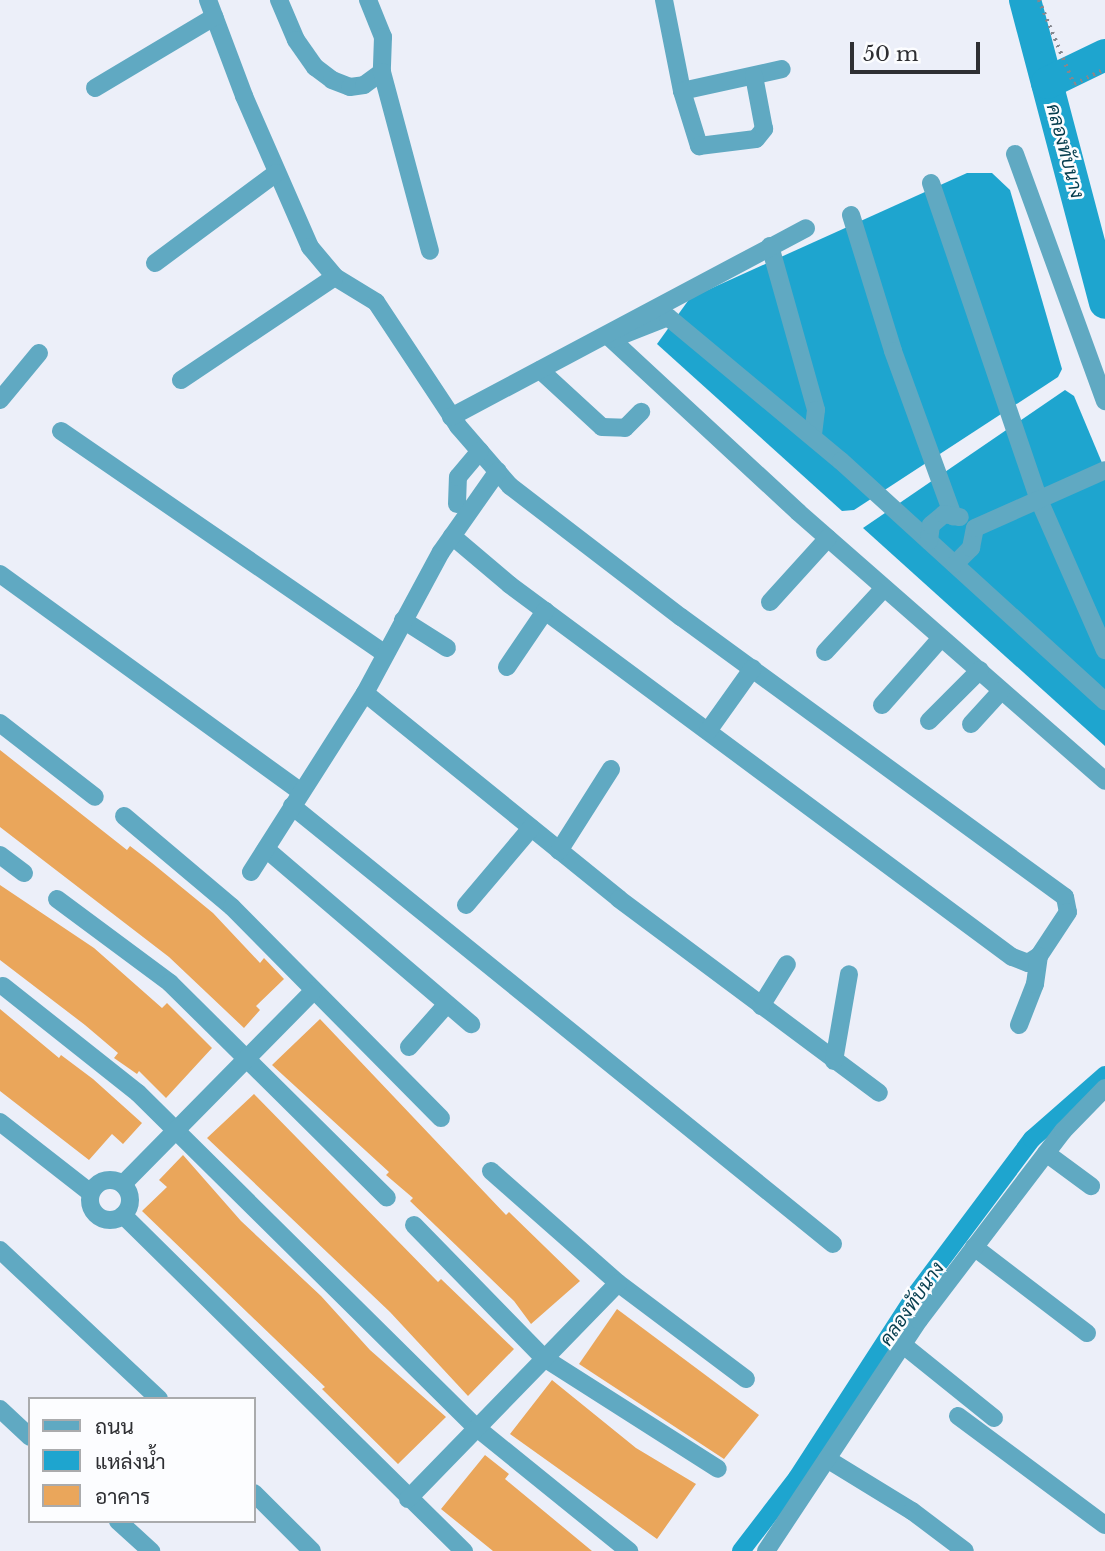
<!DOCTYPE html>
<html>
<head>
<meta charset="utf-8">
<style>
	body { margin:0 }
	#map { position:relative; width:1105px; height:1551px; overflow:hidden; background:#eceff9; font-family:"Libre Baskerville",Sarabun,serif }
	div>[style] { position:absolute }
	[style*='--x'] { left:calc(var(--x)*1px); top:calc(var(--y)*1px); width:calc(var(--w)*1px); rotate:calc(var(--a)*1deg) }
	.water>* { inset:0; background:#1ea5cf }
	.canal>* { height:18px; margin:-9px; padding:0 9px; transform-origin:9px; border-radius:9px; background:#1ea5cf }
	.river>* { height:32px; margin:-16px; padding:0 16px; transform-origin:16px; border-radius:16px; background:#1ea5cf }
	.building>* { inset:0; background:#eaa65b }
	.path>* { height:3.5px; margin-top:-1.75px; transform-origin:0; background:repeating-linear-gradient(90deg,#85878e 0 2px,transparent 0 7px) }
	.minor>* { height:18px; margin:-9px; padding:0 9px; transform-origin:9px; border-radius:9px; background:#60a9c2 }
	.minor>.ring { margin:-9px; padding:0; box-sizing:content-box; background:none; border:18px solid #60a9c2; border-radius:50% }
	span { translate:-50% -50%; white-space:nowrap; text-align:center; line-height:1.15; -webkit-text-stroke:5px #fcfdff; paint-order:stroke }
	.water-label { font-size:19px; color:#043c4d; font-style:italic }
	.legend { position:absolute; left:28px; top:1397px; width:228px; height:126px; box-sizing:border-box; background:#fcfdff; border:2px solid #aaabad; margin:0; padding:9px 12px; list-style:none; font-size:21px; color:#2e2f33 }
	.legend li { display:flex; align-items:center; gap:14px; height:35px }
	.legend b { width:35px; border:2px solid #aaabad }
	.scale { position:absolute; left:850px; top:42px; width:130px; height:32px; box-sizing:border-box; border:4px solid #2e2f33; border-top:0; padding-left:9px; font-size:21px; line-height:24px; white-space:nowrap; color:#2e2f33; -webkit-text-stroke:5px #fcfdff; paint-order:stroke }
</style>
</head>
<body>
<div id="map">
	<div class="water">
		<i style="clip-path:polygon(967px 173px,992px 173px,1010px 190px,1062px 369px,1058px 377px,854px 510px,842px 511px,657px 344px,690px 298px)"></i>
		<i style="clip-path:polygon(1065px 390px,1074px 396px,1105px 470px,1105px 746px,863px 528px)"></i>
	</div>
	<div class="canal">
		<i style="--x:741;--y:1551;--w:92;--a:-52.5"></i>
		<i style="--x:797;--y:1478;--w:219;--a:-57.1"></i>
		<i style="--x:916;--y:1294;--w:194;--a:-53.2"></i>
		<i style="--x:1032;--y:1139;--w:97;--a:-41.2"></i>
	</div>
	<div class="river">
		<i style="--x:1025;--y:0;--w:313;--a:75.2"></i>
		<i style="--x:1047;--y:83;--w:64;--a:-25.8"></i>
	</div>
	<div class="building">
		<i style="clip-path:polygon(0 750px,127px 850px,130px 846px,152px 863px,213px 913px,260px 963px,264px 958px,284px 979px,256px 1006px,260px 1010px,244px 1028px,169px 957px,0 827px)"></i>
		<i style="clip-path:polygon(0 885px,94px 948px,162px 1008px,167px 1003px,212px 1048px,166px 1098px,139px 1071px,137px 1074px,114px 1058px,118px 1053px,85px 1025px,0 960px)"></i>
		<i style="clip-path:polygon(0 1009px,59px 1058px,61px 1055px,93px 1079px,142px 1123px,123px 1144px,112px 1134px,89px 1160px,0 1091px)"></i>
		<i style="clip-path:polygon(320px 1019px,506px 1215px,509px 1212px,580px 1281px,531px 1324px,514px 1301px,410px 1201px,413px 1198px,386px 1175px,389px 1172px,272px 1065px)"></i>
		<i style="clip-path:polygon(254px 1094px,438px 1282px,441px 1279px,514px 1349px,468px 1396px,390px 1312px,207px 1138px)"></i>
		<i style="clip-path:polygon(183px 1155px,241px 1221px,321px 1296px,370px 1350px,446px 1417px,398px 1464px,322px 1389px,325px 1387px,142px 1211px,167px 1187px,159px 1180px)"></i>
		<i style="clip-path:polygon(617px 1309px,759px 1415px,724px 1459px,579px 1364px)"></i>
		<i style="clip-path:polygon(552px 1380px,636px 1448px,696px 1484px,657px 1539px,510px 1434px)"></i>
		<i style="clip-path:polygon(485px 1455px,509px 1474px,505px 1479px,592px 1551px,493px 1551px,441px 1509px)"></i>
	</div>
	<div class="path">
		<i style="--x:1039;--y:0;--w:91;--a:67.4"></i>
		<i style="--x:1074;--y:84;--w:34;--a:-26"></i>
	</div>
	<div class="minor">
		<i style="--x:208;--y:0;--w:103;--a:69.4"></i>
		<i style="--x:244;--y:96;--w:165;--a:66.4"></i>
		<i style="--x:310;--y:247;--w:39;--a:50"></i>
		<i style="--x:335;--y:277;--w:48;--a:31.4"></i>
		<i style="--x:376;--y:302;--w:149;--a:56.5"></i>
		<i style="--x:458;--y:426;--w:79;--a:49.1"></i>
		<i style="--x:510;--y:486;--w:215;--a:37.5"></i>
		<i style="--x:681;--y:617;--w:475;--a:36.1"></i>
		<i style="--x:1065;--y:897;--w:15;--a:79"></i>
		<i style="--x:1068;--y:912;--w:53;--a:123.4"></i>
		<i style="--x:1039;--y:956;--w:13;--a:148"></i>
		<i style="--x:1028;--y:963;--w:17;--a:-159"></i>
		<i style="--x:1012;--y:957;--w:625;--a:-143.46"></i>
		<i style="--x:510;--y:585;--w:76;--a:-139.8"></i>
		<i style="--x:279;--y:0;--w:43;--a:67"></i>
		<i style="--x:296;--y:40;--w:33;--a:55"></i>
		<i style="--x:315;--y:67;--w:21;--a:37"></i>
		<i style="--x:332;--y:80;--w:19;--a:21"></i>
		<i style="--x:350;--y:87;--w:14;--a:-8"></i>
		<i style="--x:364;--y:85;--w:22;--a:-36"></i>
		<i style="--x:368;--y:0;--w:40;--a:68"></i>
		<i style="--x:383;--y:37;--w:35;--a:92"></i>
		<i style="--x:382;--y:72;--w:185;--a:75"></i>
		<i style="--x:664;--y:0;--w:93;--a:78.8"></i>
		<i style="--x:682;--y:91;--w:102;--a:-12.4"></i>
		<i style="--x:95;--y:88;--w:139;--a:-30.8"></i>
		<i style="--x:682;--y:91;--w:58;--a:72.8"></i>
		<i style="--x:699;--y:146;--w:57;--a:-7"></i>
		<i style="--x:756;--y:139;--w:13;--a:-51"></i>
		<i style="--x:764;--y:129;--w:54;--a:-100.7"></i>
		<i style="--x:1015;--y:154;--w:263;--a:70"></i>
		<i style="--x:931;--y:183;--w:335;--a:71.2"></i>
		<i style="--x:1039;--y:500;--w:164;--a:66.3"></i>
		<i style="--x:851;--y:215;--w:142;--a:72.8"></i>
		<i style="--x:893;--y:351;--w:176;--a:70"></i>
		<i style="--x:770;--y:246;--w:170;--a:74.3"></i>
		<i style="--x:816;--y:410;--w:26;--a:97"></i>
		<i style="--x:155;--y:263;--w:151;--a:-36.6"></i>
		<i style="--x:608;--y:336;--w:259;--a:42.8"></i>
		<i style="--x:798;--y:512;--w:408;--a:41.2"></i>
		<i style="--x:612;--y:339;--w:60;--a:-21.4"></i>
		<i style="--x:668;--y:317;--w:225;--a:39.8"></i>
		<i style="--x:841;--y:461;--w:357;--a:42.3"></i>
		<i style="--x:540;--y:370;--w:84;--a:42.6"></i>
		<i style="--x:602;--y:427;--w:23;--a:2"></i>
		<i style="--x:625;--y:428;--w:23;--a:-45"></i>
		<i style="--x:181;--y:380;--w:185;--a:-33.8"></i>
		<i style="--x:0;--y:400;--w:61;--a:-50.3"></i>
		<i style="--x:451;--y:417;--w:402;--a:-28"></i>
		<i style="--x:61;--y:431;--w:393;--a:34.5"></i>
		<i style="--x:457;--y:504;--w:27;--a:-88"></i>
		<i style="--x:458;--y:477;--w:34;--a:-50"></i>
		<i style="--x:929;--y:541;--w:16;--a:-83"></i>
		<i style="--x:931;--y:525;--w:17;--a:-40"></i>
		<i style="--x:944;--y:514;--w:16;--a:11"></i>
		<i style="--x:955;--y:564;--w:23;--a:-45"></i>
		<i style="--x:971;--y:548;--w:20;--a:-79"></i>
		<i style="--x:975;--y:528;--w:142;--a:-24"></i>
		<i style="--x:0;--y:574;--w:372;--a:35.9"></i>
		<i style="--x:770;--y:602;--w:86;--a:-47.8"></i>
		<i style="--x:403;--y:620;--w:52;--a:32.5"></i>
		<i style="--x:825;--y:652;--w:87;--a:-47.3"></i>
		<i style="--x:507;--y:667;--w:68;--a:-55.8"></i>
		<i style="--x:365;--y:693;--w:327;--a:39"></i>
		<i style="--x:619;--y:899;--w:324;--a:36.7"></i>
		<i style="--x:882;--y:705;--w:89;--a:-48.6"></i>
		<i style="--x:929;--y:721;--w:72;--a:-45"></i>
		<i style="--x:0;--y:723;--w:120;--a:37.9"></i>
		<i style="--x:971;--y:724;--w:45;--a:-47.7"></i>
		<i style="--x:708;--y:731;--w:77;--a:-54.5"></i>
		<i style="--x:292;--y:806;--w:696;--a:38.99"></i>
		<i style="--x:124;--y:816;--w:141;--a:40.1"></i>
		<i style="--x:232;--y:907;--w:297;--a:45.3"></i>
		<i style="--x:266;--y:849;--w:270;--a:40.5"></i>
		<i style="--x:559;--y:851;--w:97;--a:-57.6"></i>
		<i style="--x:0;--y:855;--w:30;--a:37"></i>
		<i style="--x:251;--y:872;--w:212;--a:-57.5"></i>
		<i style="--x:365;--y:693;--w:160;--a:-61.7"></i>
		<i style="--x:441;--y:552;--w:99;--a:-54.9"></i>
		<i style="--x:57;--y:899;--w:141;--a:36.6"></i>
		<i style="--x:170;--y:983;--w:305;--a:44.7"></i>
		<i style="--x:466;--y:905;--w:101;--a:-49.8"></i>
		<i style="--x:3;--y:986;--w:172;--a:38.4"></i>
		<i style="--x:138;--y:1093;--w:477;--a:44.7"></i>
		<i style="--x:477;--y:1428;--w:196;--a:39"></i>
		<i style="--x:761;--y:1006;--w:49;--a:-58.2"></i>
		<i style="--x:1019;--y:1025;--w:44;--a:-68.7"></i>
		<i style="--x:1035;--y:984;--w:28;--a:-82"></i>
		<i style="--x:409;--y:1047;--w:57;--a:-48.5"></i>
		<i style="--x:834;--y:1061;--w:88;--a:-80.2"></i>
		<i style="--x:0;--y:1122;--w:115;--a:38"></i>
		<i style="--x:1046;--y:1153;--w:56;--a:36.3"></i>
		<i style="--x:491;--y:1171;--w:169;--a:41.4"></i>
		<i style="--x:618;--y:1283;--w:160;--a:36.9"></i>
		<i class="ring" style="left:90px;top:1180px;width:22px;height:22px"></i>
		<i style="--x:123;--y:1184;--w:271;--a:-45.4"></i>
		<i style="--x:123;--y:1215;--w:479;--a:44.6"></i>
		<i style="--x:414;--y:1225;--w:186;--a:45.7"></i>
		<i style="--x:544;--y:1358;--w:206;--a:32.5"></i>
		<i style="--x:974;--y:1247;--w:142;--a:37.3"></i>
		<i style="--x:0;--y:1250;--w:218;--a:43.1"></i>
		<i style="--x:902;--y:1344;--w:118;--a:38.8"></i>
		<i style="--x:0;--y:1409;--w:41;--a:43"></i>
		<i style="--x:958;--y:1416;--w:183;--a:36.6"></i>
		<i style="--x:827;--y:1459;--w:100;--a:31.5"></i>
		<i style="--x:912;--y:1511;--w:66;--a:37"></i>
		<i style="--x:254;--y:1493;--w:82;--a:45"></i>
		<i style="--x:408;--y:1499;--w:301;--a:-45.8"></i>
		<i style="--x:118;--y:1521;--w:45;--a:42.3"></i>
		<i style="--x:766;--y:1551;--w:277;--a:-56.5"></i>
		<i style="--x:919;--y:1320;--w:238;--a:-52.7"></i>
		<i style="--x:1063;--y:1131;--w:60;--a:-45.7"></i>
	</div>
	<div class="water-label">
		<span style="left:1065px;top:151px;rotate:75deg">คลองทับนาง</span>
		<span style="left:912px;top:1304px;rotate:-55deg">คลองทับนาง</span>
	</div>
	<ul class="legend">
	<li><b style="height:9px;background:#60a9c2"></b>ถนน</li>
	<li><b style="height:19px;background:#1ea5cf"></b>แหล่งน้ำ</li>
	<li><b style="height:19px;background:#eaa65b"></b>อาคาร</li>
	</ul>
	<div class="scale">50 m</div>
</div>
</body>
</html>
